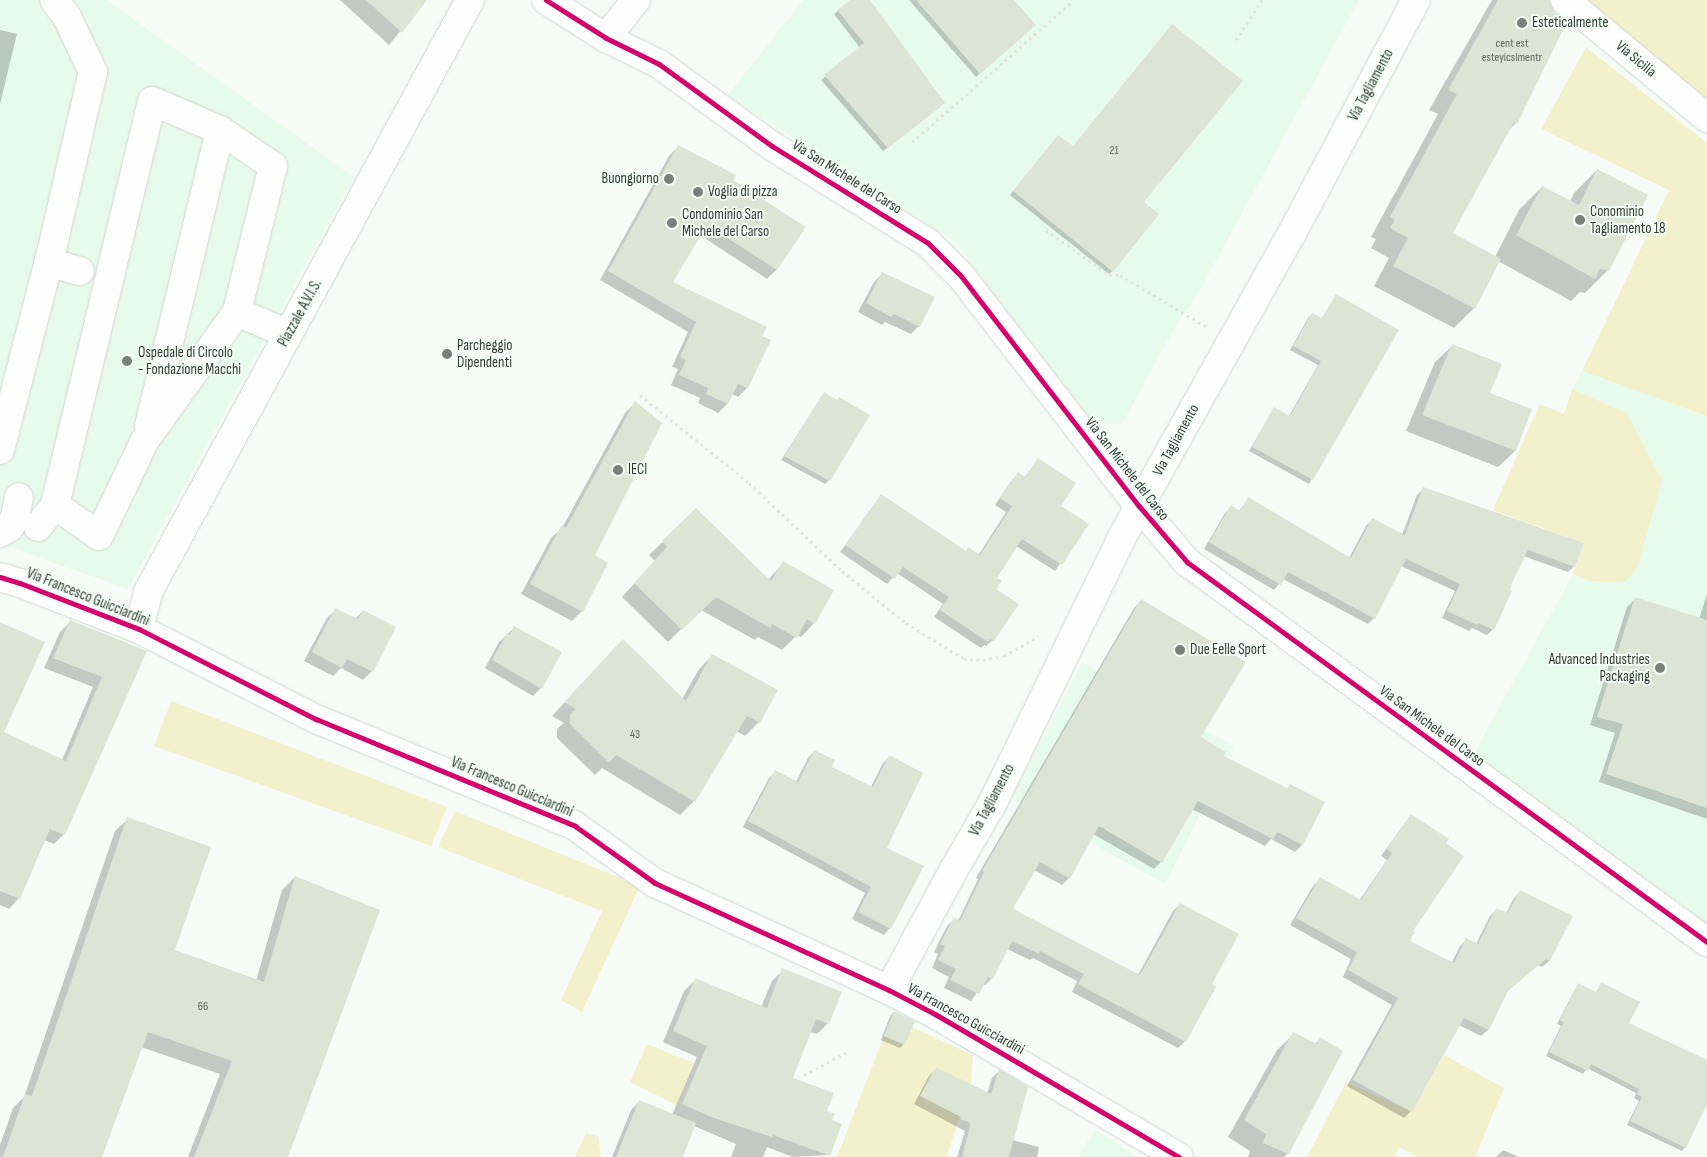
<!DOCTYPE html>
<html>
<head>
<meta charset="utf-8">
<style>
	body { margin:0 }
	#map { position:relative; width:1707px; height:1157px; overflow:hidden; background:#f6fbf7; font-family:"Sofia Sans Condensed",sans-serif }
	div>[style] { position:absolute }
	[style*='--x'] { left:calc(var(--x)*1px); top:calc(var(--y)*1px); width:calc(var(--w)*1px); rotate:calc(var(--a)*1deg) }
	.built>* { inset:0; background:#e7fbec }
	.green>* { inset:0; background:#f2f1cc }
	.shadow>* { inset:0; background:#0003 }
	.building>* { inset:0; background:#dce4d4 }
	.path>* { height:3px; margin-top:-1.5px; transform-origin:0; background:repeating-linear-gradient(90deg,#e1e3e2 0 2.5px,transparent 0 6.5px) }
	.roads { filter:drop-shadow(0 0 1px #cfd7d1) drop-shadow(0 0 1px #cfd7d1) }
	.minor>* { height:28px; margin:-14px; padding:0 14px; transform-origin:14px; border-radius:14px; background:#fefefe }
	.cycleway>* { height:5px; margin:-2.5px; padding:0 2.5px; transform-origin:2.5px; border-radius:2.5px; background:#d6006c }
	.dots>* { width:14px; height:14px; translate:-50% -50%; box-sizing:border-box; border:2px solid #f3fef6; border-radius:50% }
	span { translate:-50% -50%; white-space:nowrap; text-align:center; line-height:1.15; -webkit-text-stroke:4px #f3fef6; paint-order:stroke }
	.number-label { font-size:12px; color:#5d675d }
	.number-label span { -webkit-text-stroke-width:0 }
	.poi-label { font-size:15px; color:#333d35 }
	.left { translate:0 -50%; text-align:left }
	.right { translate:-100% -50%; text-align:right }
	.street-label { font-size:15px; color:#333d35 }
</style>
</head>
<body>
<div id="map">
	<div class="built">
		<i style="clip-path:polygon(0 0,107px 0,354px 177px,128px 589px,0 544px)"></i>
		<i style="clip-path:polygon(803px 0,1359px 0,1195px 299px,1178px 322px,1122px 424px,1103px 424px,1082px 418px,956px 242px,727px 96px)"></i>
		<i style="clip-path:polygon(1582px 371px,1707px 416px,1707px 940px,1474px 753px,1573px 574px,1589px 581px,1627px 413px,1572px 389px)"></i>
		<i style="clip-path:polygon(1082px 662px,1234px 746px,1165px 884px,1011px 799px)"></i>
		<i style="clip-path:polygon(1095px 1129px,1137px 1157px,1078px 1157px)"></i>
	</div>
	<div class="green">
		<i style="clip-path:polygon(1584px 0,1707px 0,1707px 103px)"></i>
		<i style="clip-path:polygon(1586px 47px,1707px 143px,1707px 416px,1582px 371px,1669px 190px,1541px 129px)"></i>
		<i style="clip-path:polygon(1572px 389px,1627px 413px,1662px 481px,1637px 568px,1625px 582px,1589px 581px,1573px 574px,1584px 543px,1493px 510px,1540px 404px,1564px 414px)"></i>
		<i style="clip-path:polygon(171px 701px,447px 807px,431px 846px,154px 746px)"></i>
		<i style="clip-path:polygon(455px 811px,640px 886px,582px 1012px,561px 1000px,602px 911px,438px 847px)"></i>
		<i style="clip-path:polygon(912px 1027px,973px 1055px,971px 1084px,936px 1067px,921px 1096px,959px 1116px,947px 1157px,837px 1157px,884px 1036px,905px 1045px)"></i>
		<i style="clip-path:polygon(647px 1044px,694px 1063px,677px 1105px,630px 1082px)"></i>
		<i style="clip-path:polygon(1444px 1055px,1504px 1088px,1475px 1157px,1417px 1157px,1399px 1147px,1394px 1157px,1307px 1157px,1346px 1082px,1412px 1112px)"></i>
		<i style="clip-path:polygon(586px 1133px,598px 1136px,601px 1157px,575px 1157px)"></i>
	</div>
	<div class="shadow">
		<i style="clip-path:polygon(340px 0,425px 0,389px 45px)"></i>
		<i style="clip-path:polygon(852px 0,869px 0,940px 107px,883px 151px,821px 80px,860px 48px,834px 14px)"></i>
		<i style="clip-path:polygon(909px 0,1012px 0,1031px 28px,976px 77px)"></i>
		<i style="clip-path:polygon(1492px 0,1546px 0,1516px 123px,1507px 132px,1451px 234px,1495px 257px,1519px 210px,1542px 187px,1570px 202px,1574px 193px,1597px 170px,1608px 270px,1585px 293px,1580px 292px,1571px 301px,1498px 261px,1474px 308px,1454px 328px,1374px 286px,1389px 258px,1371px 248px,1376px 239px,1371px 237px,1438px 114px,1429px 110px)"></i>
		<i style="clip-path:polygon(0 30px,17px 34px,0 104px)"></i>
		<i style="clip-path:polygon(1055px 140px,1143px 202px,1112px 271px,1109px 274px,1010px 195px)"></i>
		<i style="clip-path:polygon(678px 147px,804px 227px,776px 270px,767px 279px,700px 235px,672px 283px,769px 341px,747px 388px,738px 397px,732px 394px,727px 404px,718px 413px,698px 403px,700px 398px,671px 385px,678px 369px,672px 367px,688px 332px,600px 280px,669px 156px)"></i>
		<i style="clip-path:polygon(882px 274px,919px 326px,911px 334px,885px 322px,882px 325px,858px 312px,874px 282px)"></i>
		<i style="clip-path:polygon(1336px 296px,1397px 330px,1309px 484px,1249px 451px,1274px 408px,1289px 416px,1318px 365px,1290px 350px,1308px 318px,1312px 314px,1321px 319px)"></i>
		<i style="clip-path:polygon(1452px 346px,1489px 393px,1531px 410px,1515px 451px,1498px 467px,1406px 431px,1435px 362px)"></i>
		<i style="clip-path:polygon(821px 398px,829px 480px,825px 484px,781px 460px)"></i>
		<i style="clip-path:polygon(635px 403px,593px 556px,582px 611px,572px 621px,521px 594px,551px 538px,562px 528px,625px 413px)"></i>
		<i style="clip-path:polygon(1038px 460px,1059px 506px,1087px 525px,1055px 571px,1016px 546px,995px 578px,993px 640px,986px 646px,984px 645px,981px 648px,934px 617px,943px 604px,897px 573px,887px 584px,840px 552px,881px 496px,965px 552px,978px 556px,1006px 512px,995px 505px,1012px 480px,1018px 473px,1024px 478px)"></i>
		<i style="clip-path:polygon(1423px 489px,1574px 566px,1568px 572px,1523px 556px,1493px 629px,1487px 635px,1472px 628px,1469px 631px,1442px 618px,1455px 591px,1401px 566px,1374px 618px,1368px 624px,1283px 579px,1274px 590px,1204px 549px,1225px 513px,1231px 507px,1239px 511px,1249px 498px,1349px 558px,1366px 526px,1372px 520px,1402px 535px,1417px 495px)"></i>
		<i style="clip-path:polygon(696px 510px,768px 580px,783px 563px,814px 623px,801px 637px,797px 635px,782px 650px,758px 637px,755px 640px,701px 610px,668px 642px,622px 597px,655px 561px,649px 555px)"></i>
		<i style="clip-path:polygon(1707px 594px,1707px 819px,1599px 782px,1615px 733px,1590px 725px,1627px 607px,1636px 598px,1699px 619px)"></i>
		<i style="clip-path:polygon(1141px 601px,1199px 738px,1222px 757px,1302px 845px,1295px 852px,1271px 839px,1265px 846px,1192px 809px,1161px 862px,1154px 869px,1093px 834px,1069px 878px,1062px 885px,1034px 870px,1011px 910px,1138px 975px,1173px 911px,1180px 904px,1210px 985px,1185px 1041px,1178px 1048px,1072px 992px,1077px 981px,1033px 958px,1030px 960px,1007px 949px,992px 978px,985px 985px,983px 984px,971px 1001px,944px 988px,949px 977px,932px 968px,938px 954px,934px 952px,947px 926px,954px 919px,958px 921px,978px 879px,976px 878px,1134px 608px)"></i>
		<i style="clip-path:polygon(336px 609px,355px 619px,363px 611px,394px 628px,372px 671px,363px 680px,341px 668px,333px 676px,304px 661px,327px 618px)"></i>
		<i style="clip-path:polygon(70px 622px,146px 651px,64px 834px,54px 844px,44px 840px,18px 899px,9px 909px,0 905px,0 623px,2px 733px,62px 760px,93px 687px,44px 668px,60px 632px)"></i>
		<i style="clip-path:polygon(515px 627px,560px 653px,541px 688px,533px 696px,485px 668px,499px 642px)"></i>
		<i style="clip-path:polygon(610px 654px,682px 699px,699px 669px,713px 655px,776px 690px,759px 722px,745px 736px,736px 731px,694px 801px,680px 815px,602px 768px,595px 775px,557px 738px,557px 729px,564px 723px,552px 716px)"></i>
		<i style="clip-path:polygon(814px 751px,830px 768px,871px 787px,883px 763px,890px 756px,886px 848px,890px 928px,884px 935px,852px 919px,865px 893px,743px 827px,769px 778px,775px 772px,796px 782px,808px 758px)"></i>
		<i style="clip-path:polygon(1411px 815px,1411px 931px,1408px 942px,1451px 964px,1460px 946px,1467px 940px,1476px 944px,1490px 916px,1497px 909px,1506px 914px,1514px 898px,1521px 891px,1571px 917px,1549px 961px,1542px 967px,1538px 965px,1506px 992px,1488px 1030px,1481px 1036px,1459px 1025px,1410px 1112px,1404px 1118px,1347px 1086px,1392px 1005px,1343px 977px,1351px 959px,1290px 925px,1313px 886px,1320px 879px,1359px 901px,1387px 860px,1381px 856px)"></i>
		<i style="clip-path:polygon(128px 819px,174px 951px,256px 981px,282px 890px,295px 877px,287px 1157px,188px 1157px,220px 1074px,141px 1047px,101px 1157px,0 1157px,0 1145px,13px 1108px,24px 1097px,115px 831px)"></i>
		<i style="clip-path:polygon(783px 970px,828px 1023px,817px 1034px,810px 1032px,792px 1079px,826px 1112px,830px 1121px,829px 1155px,793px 1157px,767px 1147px,763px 1157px,731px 1157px,736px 1144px,694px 1126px,682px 1157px,612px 1157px,631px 1110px,639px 1102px,672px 1115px,697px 1057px,663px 1042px,684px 991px,695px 980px,761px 1007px,772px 981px)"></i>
		<i style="clip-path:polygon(1602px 984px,1628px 1024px,1707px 1061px,1707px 1081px,1685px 1147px,1682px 1151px,1627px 1125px,1639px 1101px,1634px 1098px,1636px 1093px,1587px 1068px,1583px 1074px,1546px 1056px,1561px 1026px,1557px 1024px,1575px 989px,1578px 985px,1595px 993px)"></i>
		<i style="clip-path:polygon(894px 1012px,904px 1044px,900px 1048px,881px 1040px,890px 1016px)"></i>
		<i style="clip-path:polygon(1294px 1034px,1315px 1044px,1320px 1039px,1288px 1153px,1284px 1157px,1248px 1157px,1250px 1151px,1228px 1137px,1277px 1050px)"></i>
		<i style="clip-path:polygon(936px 1069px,987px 1093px,992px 1078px,999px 1071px,1012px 1140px,1039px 1147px,1037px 1157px,957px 1157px,965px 1131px,914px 1104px,929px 1076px)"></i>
		<i style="clip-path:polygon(1503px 1150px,1519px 1157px,1496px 1157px)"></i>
	</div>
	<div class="building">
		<i style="clip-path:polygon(366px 0,427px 0,402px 33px)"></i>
		<i style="clip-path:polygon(850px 0,870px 0,945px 103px,888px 148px,824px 75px,864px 43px,837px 10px)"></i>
		<i style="clip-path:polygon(916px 0,1014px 0,1036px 25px,980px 74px)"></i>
		<i style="clip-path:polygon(1498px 0,1549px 0,1555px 12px,1567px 22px,1517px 124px,1514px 122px,1453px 233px,1501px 259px,1475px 309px,1393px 266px,1408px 238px,1390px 228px,1395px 219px,1390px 217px,1457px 94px,1448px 90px)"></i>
		<i style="clip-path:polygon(1172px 24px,1243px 81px,1144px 202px,1159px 214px,1113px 272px,1013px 191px,1058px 135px,1073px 146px)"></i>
		<i style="clip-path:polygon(678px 145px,736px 175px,733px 180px,806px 227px,777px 270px,707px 225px,673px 282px,767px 327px,762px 336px,771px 340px,748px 388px,738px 384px,728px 404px,706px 394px,708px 388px,679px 375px,686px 360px,680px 357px,696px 322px,608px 271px)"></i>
		<i style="clip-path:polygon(1597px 169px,1648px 195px,1609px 271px,1600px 269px,1595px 279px,1516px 235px,1542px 186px,1579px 205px)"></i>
		<i style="clip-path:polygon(882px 272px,935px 297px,920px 327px,894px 314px,891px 317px,866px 303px)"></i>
		<i style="clip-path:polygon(1336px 294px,1399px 330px,1313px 480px,1252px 447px,1274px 407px,1290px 416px,1321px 361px,1293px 346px,1312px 313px,1322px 318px)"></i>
		<i style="clip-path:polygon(1452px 344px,1502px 364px,1490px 393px,1532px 409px,1516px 451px,1422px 415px)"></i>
		<i style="clip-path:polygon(824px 392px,837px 400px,839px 397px,870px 415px,830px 481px,784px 456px)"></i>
		<i style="clip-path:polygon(635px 401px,662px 423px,595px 555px,608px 563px,583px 612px,530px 584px,561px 526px,566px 528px)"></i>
		<i style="clip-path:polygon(1038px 458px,1076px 483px,1061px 506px,1089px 524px,1062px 565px,1022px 539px,997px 578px,1002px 581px,996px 589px,1019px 604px,994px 641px,990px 639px,988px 642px,940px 610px,949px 597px,903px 567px,895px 579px,845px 545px,881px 494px,966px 551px,968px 547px,980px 555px,1012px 506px,1000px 498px,1018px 472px,1025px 477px)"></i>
		<i style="clip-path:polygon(1423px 487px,1584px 543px,1575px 567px,1528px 550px,1509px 589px,1512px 591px,1494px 630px,1478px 623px,1477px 625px,1447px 611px,1460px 584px,1406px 559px,1375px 619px,1288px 572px,1281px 585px,1209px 542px,1231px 505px,1240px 511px,1248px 497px,1351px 558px,1372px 518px,1405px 535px)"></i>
		<i style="clip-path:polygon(696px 508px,771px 581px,783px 561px,834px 590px,815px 624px,807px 619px,797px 638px,772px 624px,770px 628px,716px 597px,682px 630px,634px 583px,667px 547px,662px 541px)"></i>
		<i style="clip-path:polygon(1635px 597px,1707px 620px,1707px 808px,1606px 774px,1623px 724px,1597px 717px)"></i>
		<i style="clip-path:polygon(1141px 599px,1246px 662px,1201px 737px,1226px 752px,1224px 756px,1287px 788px,1290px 784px,1325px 802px,1303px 845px,1277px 832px,1273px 839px,1198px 801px,1162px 863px,1099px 826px,1070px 879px,1040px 862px,1013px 909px,1140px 975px,1180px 903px,1239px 934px,1212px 984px,1216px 987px,1186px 1042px,1078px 984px,1084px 974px,1040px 951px,1039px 954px,1012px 941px,993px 979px,988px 977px,979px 994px,950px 980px,956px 969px,938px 960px,945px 946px,940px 944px,954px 917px,960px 921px,984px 872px,982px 871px)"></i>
		<i style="clip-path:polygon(335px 608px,358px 619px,363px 610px,396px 627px,373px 672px,347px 659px,342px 668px,312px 652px)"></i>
		<i style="clip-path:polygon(70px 620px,147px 651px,65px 835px,50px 829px,20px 899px,0 891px,0 622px,45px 642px,4px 732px,66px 761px,102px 677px,53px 658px)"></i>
		<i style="clip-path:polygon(514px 626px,562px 652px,542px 689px,492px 660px,507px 633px,510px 635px)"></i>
		<i style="clip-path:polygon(623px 639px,686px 701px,712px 654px,778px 690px,760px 723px,747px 716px,695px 802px,616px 755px,609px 763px,570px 724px,570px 714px,576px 709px,564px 702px)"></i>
		<i style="clip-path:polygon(814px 750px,835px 760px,832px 767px,873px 787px,889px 755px,923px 773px,887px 848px,924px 866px,891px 929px,858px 912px,871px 887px,748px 821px,775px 770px,798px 782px)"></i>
		<i style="clip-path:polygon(1411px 814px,1449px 839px,1446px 843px,1464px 856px,1413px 931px,1415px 932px,1410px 941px,1454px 963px,1466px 938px,1478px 944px,1496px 908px,1508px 913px,1520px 890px,1573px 916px,1550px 961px,1546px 959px,1508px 991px,1489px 1030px,1464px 1018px,1412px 1112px,1353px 1080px,1398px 998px,1348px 970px,1357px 952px,1296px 918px,1320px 877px,1361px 900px,1392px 853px,1387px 849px)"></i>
		<i style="clip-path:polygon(127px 817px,211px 847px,175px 950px,264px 982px,295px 876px,380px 910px,288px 1157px,194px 1157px,232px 1061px,148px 1032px,102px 1157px,3px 1157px,25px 1094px,32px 1096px)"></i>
		<i style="clip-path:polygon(782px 968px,842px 992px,829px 1024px,816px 1019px,793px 1078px,834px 1093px,827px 1111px,835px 1114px,832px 1120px,842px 1124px,830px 1156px,773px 1135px,772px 1137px,711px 1117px,682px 1104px,707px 1046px,673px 1031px,695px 978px,767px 1008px)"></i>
		<i style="clip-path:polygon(1601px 982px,1640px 1002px,1629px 1023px,1707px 1060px,1707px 1104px,1686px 1148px,1630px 1121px,1642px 1097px,1637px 1094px,1639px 1089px,1591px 1064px,1588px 1071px,1549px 1052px,1564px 1022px,1560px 1020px,1578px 983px,1596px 992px)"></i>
		<i style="clip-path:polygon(894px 1011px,915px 1021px,905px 1045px,884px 1036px)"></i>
		<i style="clip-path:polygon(1293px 1032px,1317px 1044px,1320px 1037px,1343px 1051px,1289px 1154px,1263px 1143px,1266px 1134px,1244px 1120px)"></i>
		<i style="clip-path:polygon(936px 1067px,991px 1094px,999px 1069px,1028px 1087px,1009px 1157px,962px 1157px,971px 1123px,960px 1119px,961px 1117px,920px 1096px)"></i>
		<i style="clip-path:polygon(639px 1100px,696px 1123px,683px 1157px,616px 1157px)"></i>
	</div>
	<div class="path">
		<i style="--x:1236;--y:40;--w:48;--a:-57"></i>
		<i style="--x:912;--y:142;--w:215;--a:-41.2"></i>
		<i style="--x:1046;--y:230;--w:77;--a:35.5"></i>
		<i style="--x:1109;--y:275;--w:11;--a:0"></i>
		<i style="--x:1120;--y:275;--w:101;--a:30.9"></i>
		<i style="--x:640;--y:395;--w:140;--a:38.9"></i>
		<i style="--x:749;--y:483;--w:128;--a:43.4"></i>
		<i style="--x:842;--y:571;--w:82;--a:39.1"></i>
		<i style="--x:906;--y:623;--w:68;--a:31.8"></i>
		<i style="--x:964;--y:659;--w:19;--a:3"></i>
		<i style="--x:983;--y:660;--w:21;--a:-11"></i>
		<i style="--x:1004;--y:656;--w:40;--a:-29.7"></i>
		<i style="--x:804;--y:1075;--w:47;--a:-28.2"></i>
	</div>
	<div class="roads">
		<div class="minor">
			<i style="--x:546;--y:0;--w:71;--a:32.3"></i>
			<i style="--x:606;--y:38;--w:59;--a:26.1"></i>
			<i style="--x:659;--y:64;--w:140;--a:36"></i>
			<i style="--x:772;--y:146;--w:184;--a:31.9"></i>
			<i style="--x:928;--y:243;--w:47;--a:45"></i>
			<i style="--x:961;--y:276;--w:291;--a:52.3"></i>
			<i style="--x:1139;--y:506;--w:74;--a:49.4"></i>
			<i style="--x:1187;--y:562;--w:644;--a:36.16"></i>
			<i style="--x:1565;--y:0;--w:185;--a:39.7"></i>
			<i style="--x:606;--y:38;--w:48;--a:-51.7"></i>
			<i style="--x:152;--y:101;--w:74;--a:23.1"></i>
			<i style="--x:220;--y:130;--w:64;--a:34.2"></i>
			<i style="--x:273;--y:166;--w:150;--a:103.9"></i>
			<i style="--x:237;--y:312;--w:158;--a:125.7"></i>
			<i style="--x:145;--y:440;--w:106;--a:115.6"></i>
			<i style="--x:99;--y:536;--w:54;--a:-144.8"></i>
			<i style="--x:55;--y:505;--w:415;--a:-76.5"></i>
			<i style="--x:48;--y:262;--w:33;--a:16"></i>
			<i style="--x:237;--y:312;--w:56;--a:23.3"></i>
			<i style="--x:149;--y:426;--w:304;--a:-76.5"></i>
			<i style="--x:0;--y:450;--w:208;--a:-75.5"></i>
			<i style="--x:52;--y:249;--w:182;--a:-77"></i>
			<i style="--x:93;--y:72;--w:61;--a:-115.3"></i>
			<i style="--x:67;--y:17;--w:21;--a:-127"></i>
			<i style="--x:38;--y:527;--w:28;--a:-52"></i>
			<i style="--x:0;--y:533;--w:12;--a:-31"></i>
			<i style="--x:10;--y:527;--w:11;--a:-63"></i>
			<i style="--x:15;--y:517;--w:20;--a:-79"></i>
			<i style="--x:0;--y:577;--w:21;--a:17"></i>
			<i style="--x:20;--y:583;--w:128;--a:21.1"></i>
			<i style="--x:139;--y:629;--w:199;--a:27"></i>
			<i style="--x:316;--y:719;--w:280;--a:22.4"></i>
			<i style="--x:575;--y:826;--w:98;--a:35.5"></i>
			<i style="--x:655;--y:883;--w:257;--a:24.6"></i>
			<i style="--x:889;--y:990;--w:52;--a:27.6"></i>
			<i style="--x:935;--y:1014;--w:283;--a:30.4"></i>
			<i style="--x:139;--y:629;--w:38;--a:-76"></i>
			<i style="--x:148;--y:592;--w:674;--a:-61.46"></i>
			<i style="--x:889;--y:990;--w:135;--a:-61.7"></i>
			<i style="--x:953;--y:871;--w:78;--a:-59.8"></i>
			<i style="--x:992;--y:804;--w:297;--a:-64"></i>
			<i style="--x:1122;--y:537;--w:346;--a:-60.8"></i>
			<i style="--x:1291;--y:235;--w:266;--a:-62"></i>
		</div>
	</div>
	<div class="cycleway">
		<i style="--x:546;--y:0;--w:71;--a:32.3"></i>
		<i style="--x:606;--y:38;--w:59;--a:26.1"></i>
		<i style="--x:659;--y:64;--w:140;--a:36"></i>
		<i style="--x:772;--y:146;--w:184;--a:31.9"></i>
		<i style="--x:928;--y:243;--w:47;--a:45"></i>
		<i style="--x:961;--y:276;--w:291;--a:52.3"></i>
		<i style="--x:1139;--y:506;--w:74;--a:49.4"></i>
		<i style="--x:1187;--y:562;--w:644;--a:36.16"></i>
		<i style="--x:0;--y:577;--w:21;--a:17"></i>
		<i style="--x:20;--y:583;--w:128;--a:21.1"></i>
		<i style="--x:139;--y:629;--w:199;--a:27"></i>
		<i style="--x:316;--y:719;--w:280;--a:22.4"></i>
		<i style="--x:575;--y:826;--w:98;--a:35.5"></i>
		<i style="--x:655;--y:883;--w:257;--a:24.6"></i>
		<i style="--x:889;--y:990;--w:52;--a:27.6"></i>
		<i style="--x:935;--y:1014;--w:283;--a:30.4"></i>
	</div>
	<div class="dots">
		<i style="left:1522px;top:23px;background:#778079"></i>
		<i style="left:669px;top:179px;background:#778079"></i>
		<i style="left:698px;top:192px;background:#778079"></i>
		<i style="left:1580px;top:220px;background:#778079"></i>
		<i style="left:672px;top:223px;background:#778079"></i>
		<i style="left:447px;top:354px;background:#778079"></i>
		<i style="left:127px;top:361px;background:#778079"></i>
		<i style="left:618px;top:470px;background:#778079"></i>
		<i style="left:1180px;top:650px;background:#778079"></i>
		<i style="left:1660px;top:668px;background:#778079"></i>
	</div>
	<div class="number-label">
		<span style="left:1512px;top:51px">cent est<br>esteyicslmentr</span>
		<span style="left:1114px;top:151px">21</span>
		<span style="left:635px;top:735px">43</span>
		<span style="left:203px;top:1007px">66</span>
	</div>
	<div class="poi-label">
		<span class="left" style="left:1532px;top:23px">Esteticalmente</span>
		<span class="right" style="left:659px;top:179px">Buongiorno</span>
		<span class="left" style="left:708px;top:192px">Voglia di pizza</span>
		<span class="left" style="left:1590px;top:220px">Conominio<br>Tagliamento 18</span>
		<span class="left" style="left:682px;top:223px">Condominio San<br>Michele del Carso</span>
		<span class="left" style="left:457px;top:354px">Parcheggio<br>Dipendenti</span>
		<span class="left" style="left:138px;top:361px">Ospedale di Circolo<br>- Fondazione Macchi</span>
		<span class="left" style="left:628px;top:470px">IECI</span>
		<span class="left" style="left:1190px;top:650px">Due Eelle Sport</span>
		<span class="right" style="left:1650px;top:668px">Advanced Industries<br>Packaging</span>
	</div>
	<div class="street-label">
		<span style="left:1636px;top:59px;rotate:40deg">Via Sicilia</span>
		<span style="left:1371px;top:85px;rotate:-62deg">Via Tagliamento</span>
		<span style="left:847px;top:177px;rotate:32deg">Via San Michele del Carso</span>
		<span style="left:300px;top:313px;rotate:-61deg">Piazzale A.V.I.S.</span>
		<span style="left:1176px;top:440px;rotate:-61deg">Via Tagliamento</span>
		<span style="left:1127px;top:469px;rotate:52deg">Via San Michele del Carso</span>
		<span style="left:88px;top:597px;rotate:22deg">Via Francesco Guicciardini</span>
		<span style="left:1432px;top:726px;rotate:36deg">Via San Michele del Carso</span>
		<span style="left:512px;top:787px;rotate:23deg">Via Francesco Guicciardini</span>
		<span style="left:992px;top:800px;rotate:-62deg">Via Tagliamento</span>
		<span style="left:966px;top:1019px;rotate:29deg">Via Francesco Guicciardini</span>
	</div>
</div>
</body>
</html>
